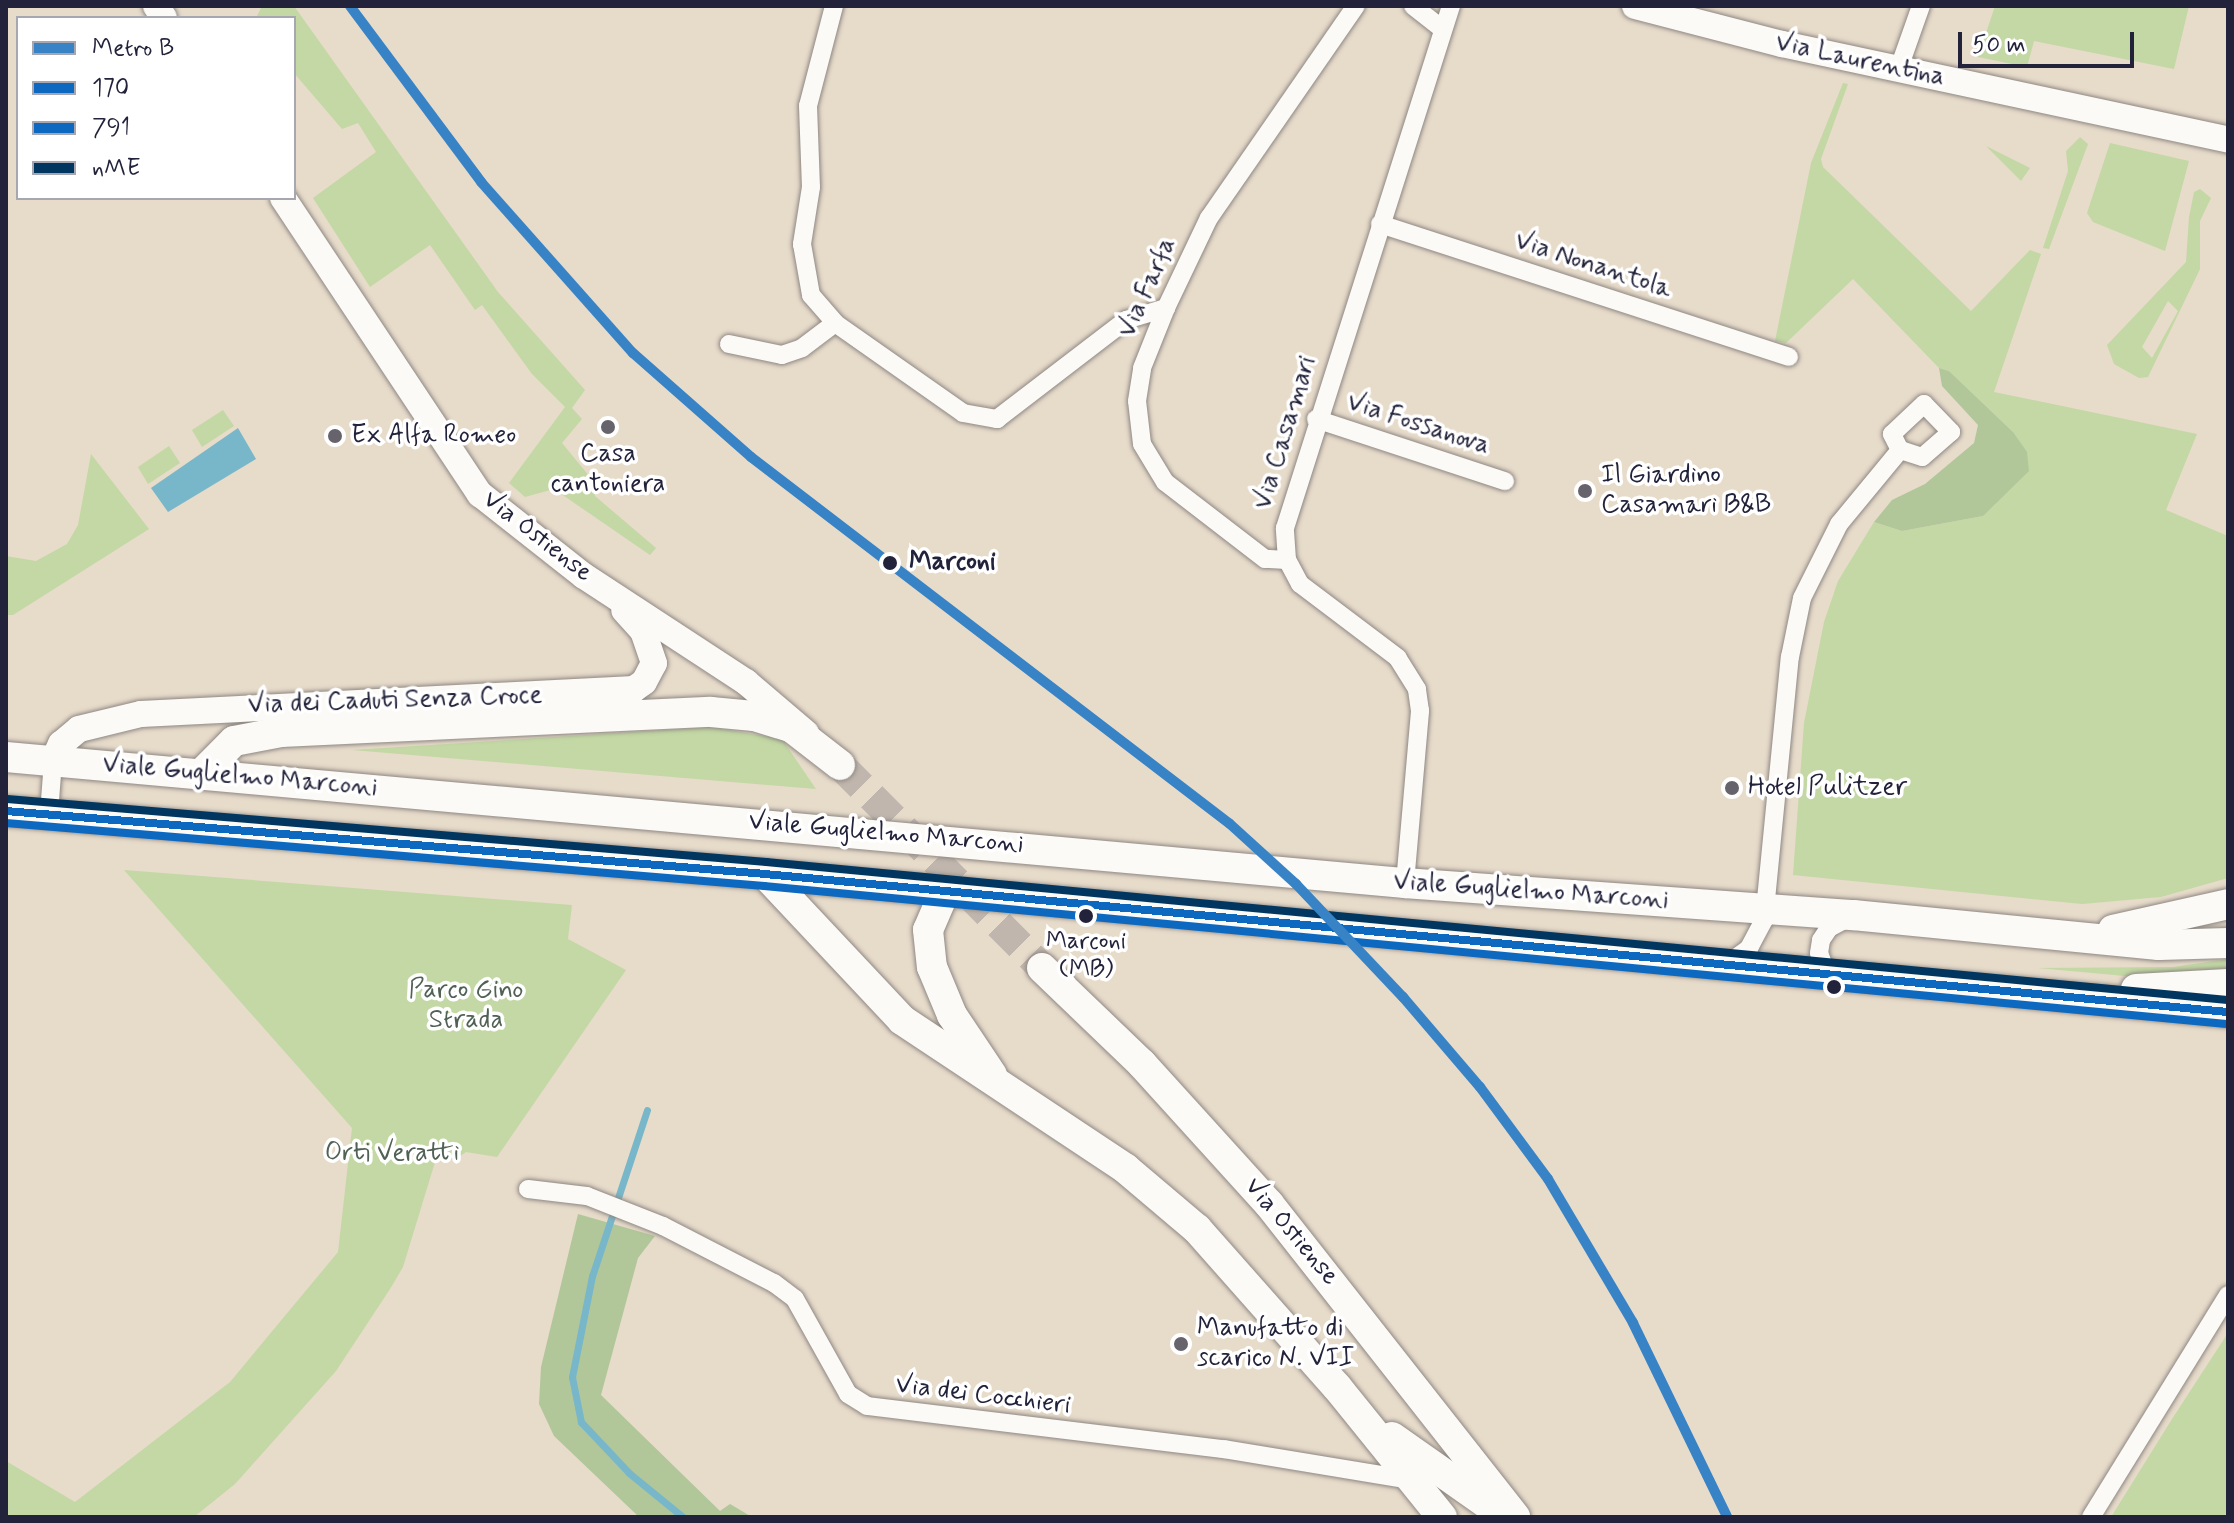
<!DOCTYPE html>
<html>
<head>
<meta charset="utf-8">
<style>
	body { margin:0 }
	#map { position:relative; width:2234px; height:1523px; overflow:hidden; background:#e7dbca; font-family:Mynerve,sans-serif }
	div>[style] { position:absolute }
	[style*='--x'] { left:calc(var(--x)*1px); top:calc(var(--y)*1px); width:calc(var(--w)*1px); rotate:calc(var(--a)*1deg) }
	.green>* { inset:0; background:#c3d8a4 }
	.forest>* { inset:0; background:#b1c79a }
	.water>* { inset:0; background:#78b7c9 }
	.stream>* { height:7px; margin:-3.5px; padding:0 3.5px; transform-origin:3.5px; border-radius:3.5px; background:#78b7c9 }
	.primary-tunnel>* { height:30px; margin-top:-15px; transform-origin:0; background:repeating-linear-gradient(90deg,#c0b6ad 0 30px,transparent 0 45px) }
	.roads { filter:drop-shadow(0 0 2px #8e8883) drop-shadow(0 0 2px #8e8883) }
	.street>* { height:18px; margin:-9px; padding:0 9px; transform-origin:9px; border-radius:9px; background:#fbfaf7 }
	.secondary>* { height:26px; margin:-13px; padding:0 13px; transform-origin:13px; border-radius:13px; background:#fbfaf7 }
	.primary>* { height:30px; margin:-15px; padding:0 15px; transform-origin:15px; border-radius:15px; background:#fbfaf7 }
	.bus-1>* { height:8px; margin:-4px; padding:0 4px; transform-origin:4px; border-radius:4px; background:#0c69bf }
	.bus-2>* { height:8px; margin:-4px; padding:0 4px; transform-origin:4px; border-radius:4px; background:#0c69bf }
	.bus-3>* { height:8px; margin:-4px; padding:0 4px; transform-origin:4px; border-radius:4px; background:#00365f }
	.metro-1>* { height:10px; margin:-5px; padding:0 5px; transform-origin:5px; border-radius:5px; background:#3783c6 }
	.dots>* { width:22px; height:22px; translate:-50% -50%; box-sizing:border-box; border:4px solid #fff; border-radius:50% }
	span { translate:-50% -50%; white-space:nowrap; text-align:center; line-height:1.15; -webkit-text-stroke:7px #fff; paint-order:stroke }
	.bus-label { font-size:24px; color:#22223b }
	.street-label { font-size:26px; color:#22223b }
	.poi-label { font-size:26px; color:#22223b }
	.left { translate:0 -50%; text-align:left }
	.stop-label { font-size:26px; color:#22223b; font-weight:700 }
	.park-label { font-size:26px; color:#506155 }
	.frame { position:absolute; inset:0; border:8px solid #22223b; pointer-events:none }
	.legend { position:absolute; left:16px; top:16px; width:280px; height:184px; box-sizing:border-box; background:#fff; border:2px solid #a7a7b1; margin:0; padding:10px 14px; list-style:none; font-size:24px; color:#22223b }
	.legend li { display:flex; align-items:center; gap:16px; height:40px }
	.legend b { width:40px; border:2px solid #a7a7b1 }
	.scale { position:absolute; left:1958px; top:32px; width:176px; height:36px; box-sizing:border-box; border:4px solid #22223b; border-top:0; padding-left:10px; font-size:24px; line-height:28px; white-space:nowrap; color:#22223b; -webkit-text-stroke:6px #fff; paint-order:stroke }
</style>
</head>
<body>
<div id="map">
	<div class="green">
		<i style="clip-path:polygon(262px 6px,294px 6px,498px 292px,585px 390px,572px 408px,582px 419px,562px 443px,590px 477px,595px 496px,656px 548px,650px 555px,554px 489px,525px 497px,509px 483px,565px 407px,532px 374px,482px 305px,475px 310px,430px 245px,370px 287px,313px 198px,376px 152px,358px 123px,342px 129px,294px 73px,294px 18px,256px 18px)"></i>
		<i style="clip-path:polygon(1995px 6px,2189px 6px,2174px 69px,2034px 41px,2027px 67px,1978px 57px)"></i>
		<i style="clip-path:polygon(1843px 83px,1848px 84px,1821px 159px,1823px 167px,1971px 311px,2030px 250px,2041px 254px,1994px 392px,2197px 434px,2166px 510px,2228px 536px,2228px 878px,2161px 897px,2082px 904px,1793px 875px,1804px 723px,1824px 622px,1838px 581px,1874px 522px,1902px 531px,1983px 516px,2013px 432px,1949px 371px,1939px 368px,1853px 279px,1786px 343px,1775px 341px,1811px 163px)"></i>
		<i style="clip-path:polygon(2080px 137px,2088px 144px,2049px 249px,2043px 248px,2068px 171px,2066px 151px)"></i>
		<i style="clip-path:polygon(2110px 143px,2189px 161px,2165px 251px,2093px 222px,2087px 213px)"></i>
		<i style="clip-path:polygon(1986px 146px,2030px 168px,2021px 181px)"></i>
		<i style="clip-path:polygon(evenodd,2200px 189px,2211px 198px,2200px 221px,2200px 269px,2148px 377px,2139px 378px,2114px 364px,2107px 345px,2186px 262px,2189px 217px,2194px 192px,2200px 189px,2168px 301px,2178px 311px,2152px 358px,2142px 347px,2168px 301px)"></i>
		<i style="clip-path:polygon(223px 410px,234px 426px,202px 447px,192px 430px)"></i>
		<i style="clip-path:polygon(169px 446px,180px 463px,148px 484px,138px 467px)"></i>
		<i style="clip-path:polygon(91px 454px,149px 529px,13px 615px,6px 615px,6px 556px,36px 561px,67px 544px,78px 525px)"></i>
		<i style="clip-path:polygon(711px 727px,782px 739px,816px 789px,352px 750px)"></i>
		<i style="clip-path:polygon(124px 870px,572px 905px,568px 939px,626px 970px,497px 1157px,466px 1152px,456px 1159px,435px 1162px,403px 1267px,390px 1289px,336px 1371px,235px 1484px,194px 1517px,6px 1517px,6px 1461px,75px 1502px,230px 1382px,338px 1252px,352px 1128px)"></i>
		<i style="clip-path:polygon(2228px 959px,2228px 974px,2125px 976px,2038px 968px,2173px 967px)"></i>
		<i style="clip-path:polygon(2228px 1333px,2228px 1517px,2111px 1517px,2172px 1419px)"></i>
	</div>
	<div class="forest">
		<i style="clip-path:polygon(1939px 368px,1949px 371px,2013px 432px,2027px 452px,2029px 471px,1983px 516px,1902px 531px,1874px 522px,1892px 500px,1925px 484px,1974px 443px,1978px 425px,1942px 386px)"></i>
		<i style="clip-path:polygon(578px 1214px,655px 1236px,638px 1258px,601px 1395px,720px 1511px,730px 1504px,752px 1517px,639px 1517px,554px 1436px,539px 1404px,541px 1367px)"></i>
	</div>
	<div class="water">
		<i style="clip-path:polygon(238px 428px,256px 459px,168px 512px,151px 488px)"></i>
	</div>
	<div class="stream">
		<i style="--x:647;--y:1110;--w:175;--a:108.3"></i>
		<i style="--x:592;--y:1276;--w:103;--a:101.2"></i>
		<i style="--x:572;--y:1377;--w:46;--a:78.7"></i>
		<i style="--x:581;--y:1422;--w:70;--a:46.7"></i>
		<i style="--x:629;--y:1473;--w:70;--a:39.2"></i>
	</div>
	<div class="primary-tunnel">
		<i style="--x:840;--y:765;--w:286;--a:45.1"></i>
	</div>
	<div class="roads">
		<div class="street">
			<i style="--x:834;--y:6;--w:103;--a:104.6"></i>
			<i style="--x:808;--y:106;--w:81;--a:87.9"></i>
			<i style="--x:811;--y:187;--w:58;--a:99"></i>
			<i style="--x:802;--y:244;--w:52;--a:80"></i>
			<i style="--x:811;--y:295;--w:37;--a:49"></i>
			<i style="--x:835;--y:323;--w:156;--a:35.1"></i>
			<i style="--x:963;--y:413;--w:35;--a:10"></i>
			<i style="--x:997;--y:419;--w:163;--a:-37.5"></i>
			<i style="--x:1126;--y:320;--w:42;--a:-16.7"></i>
			<i style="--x:1413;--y:6;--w:37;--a:38"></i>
			<i style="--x:1899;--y:68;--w:66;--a:-70.5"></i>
			<i style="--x:1380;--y:224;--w:430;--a:18"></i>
			<i style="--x:729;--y:344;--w:54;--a:11.7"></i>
			<i style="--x:782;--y:355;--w:21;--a:-19"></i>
			<i style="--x:802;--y:348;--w:41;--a:-37.1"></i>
			<i style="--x:1924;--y:404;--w:39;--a:46"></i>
			<i style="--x:1951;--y:432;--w:38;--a:139"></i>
			<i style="--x:1922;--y:457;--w:23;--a:-162"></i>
			<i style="--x:1900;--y:450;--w:18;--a:-117"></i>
			<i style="--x:1892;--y:434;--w:44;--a:-43.2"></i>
			<i style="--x:1316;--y:419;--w:199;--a:18.2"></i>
			<i style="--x:1287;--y:560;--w:22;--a:-177"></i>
			<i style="--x:1265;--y:559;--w:126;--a:-142.4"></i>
			<i style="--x:1165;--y:482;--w:44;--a:-121.2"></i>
			<i style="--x:1142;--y:444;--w:43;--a:-96.6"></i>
			<i style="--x:1137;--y:401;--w:33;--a:-81"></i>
			<i style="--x:1142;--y:368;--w:65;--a:-68.2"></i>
			<i style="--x:1166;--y:308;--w:100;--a:-64.5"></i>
			<i style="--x:1209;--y:218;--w:258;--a:-55.3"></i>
			<i style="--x:49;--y:814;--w:53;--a:-85.7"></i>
			<i style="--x:1405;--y:883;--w:173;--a:-85"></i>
			<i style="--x:1420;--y:711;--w:22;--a:-98"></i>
			<i style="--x:1417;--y:689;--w:36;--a:-122"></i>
			<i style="--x:1398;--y:658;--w:123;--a:-142.9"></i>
			<i style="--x:1300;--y:584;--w:27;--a:-118"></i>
			<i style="--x:1287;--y:560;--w:32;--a:-94"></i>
			<i style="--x:1285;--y:528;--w:548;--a:-72.36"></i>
			<i style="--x:1726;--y:965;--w:29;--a:-36"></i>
			<i style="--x:1749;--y:948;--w:32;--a:-62"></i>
			<i style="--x:1764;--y:920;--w:264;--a:-84.4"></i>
			<i style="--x:1790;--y:657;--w:60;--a:-78.5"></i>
			<i style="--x:1802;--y:598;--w:83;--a:-63.4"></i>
			<i style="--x:1839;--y:524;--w:96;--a:-50.5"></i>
			<i style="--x:1826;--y:972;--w:20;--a:-110"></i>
			<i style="--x:1819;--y:953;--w:13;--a:-81"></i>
			<i style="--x:1821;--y:940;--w:14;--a:-56"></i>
			<i style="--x:1829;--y:928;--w:24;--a:-28"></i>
			<i style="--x:528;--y:1189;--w:59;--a:6.8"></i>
			<i style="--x:587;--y:1196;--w:82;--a:21.5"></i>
			<i style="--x:663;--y:1226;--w:125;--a:27.2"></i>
			<i style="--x:774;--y:1283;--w:26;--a:37"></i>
			<i style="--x:795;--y:1299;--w:109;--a:60.8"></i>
			<i style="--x:848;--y:1394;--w:22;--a:32"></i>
			<i style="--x:867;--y:1406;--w:360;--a:6.9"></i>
			<i style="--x:1224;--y:1449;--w:190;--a:9.4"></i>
			<i style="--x:2091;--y:1517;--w:261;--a:-58.3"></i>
		</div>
		<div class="secondary">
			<i style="--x:156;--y:6;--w:14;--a:56"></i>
			<i style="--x:1635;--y:6;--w:152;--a:14.5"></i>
			<i style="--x:1782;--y:44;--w:456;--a:12.1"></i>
			<i style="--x:283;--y:198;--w:356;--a:56.4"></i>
			<i style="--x:480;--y:494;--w:132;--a:38.3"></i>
			<i style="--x:584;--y:576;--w:194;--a:33.2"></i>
			<i style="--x:746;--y:682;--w:79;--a:40.4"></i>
			<i style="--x:53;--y:761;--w:19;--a:-65"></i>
			<i style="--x:61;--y:744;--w:23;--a:-40"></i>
			<i style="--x:79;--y:729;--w:64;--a:-13.6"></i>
			<i style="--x:141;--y:714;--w:494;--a:-2.9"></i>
			<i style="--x:634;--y:689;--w:12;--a:-35"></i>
			<i style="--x:644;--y:682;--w:21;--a:-62"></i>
			<i style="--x:654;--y:663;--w:34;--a:-109"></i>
			<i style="--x:643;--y:631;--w:28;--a:-132"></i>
		</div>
		<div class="primary">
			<i style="--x:6;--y:757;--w:1405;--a:5.15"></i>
			<i style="--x:1405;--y:883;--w:449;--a:4.1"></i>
			<i style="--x:1853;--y:915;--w:307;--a:5.6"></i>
			<i style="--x:2159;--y:945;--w:69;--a:-1.7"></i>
			<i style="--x:202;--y:773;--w:45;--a:-45"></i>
			<i style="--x:234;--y:741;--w:48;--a:-10.8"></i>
			<i style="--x:281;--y:732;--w:430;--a:-2.7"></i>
			<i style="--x:711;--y:712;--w:43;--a:5.3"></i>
			<i style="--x:754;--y:716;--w:39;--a:17"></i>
			<i style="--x:791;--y:727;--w:62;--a:37.8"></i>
			<i style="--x:6;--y:811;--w:762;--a:4.74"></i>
			<i style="--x:765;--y:874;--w:1469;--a:5.39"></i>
			<i style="--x:765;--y:874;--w:200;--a:46.8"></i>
			<i style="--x:902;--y:1020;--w:269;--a:33.6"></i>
			<i style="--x:1126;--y:1169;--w:93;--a:40.2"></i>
			<i style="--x:1197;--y:1229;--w:211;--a:48.5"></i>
			<i style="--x:1337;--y:1387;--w:167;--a:51.1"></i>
			<i style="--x:944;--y:893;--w:40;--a:113.4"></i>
			<i style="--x:928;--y:930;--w:37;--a:84"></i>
			<i style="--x:932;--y:967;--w:52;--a:67.4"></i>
			<i style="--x:952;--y:1015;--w:72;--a:56.3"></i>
			<i style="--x:2113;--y:930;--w:118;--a:-12.7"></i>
			<i style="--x:1042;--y:968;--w:139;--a:43.8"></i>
			<i style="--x:1142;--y:1064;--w:189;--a:47.8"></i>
			<i style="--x:1269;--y:1204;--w:398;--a:51.8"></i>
			<i style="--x:2136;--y:989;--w:92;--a:-3.1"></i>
			<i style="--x:1392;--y:1437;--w:136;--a:35.1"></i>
		</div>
	</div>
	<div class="bus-1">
		<i style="--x:6;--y:811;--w:762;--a:4.74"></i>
		<i style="--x:765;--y:874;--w:1469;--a:5.39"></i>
	</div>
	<div class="bus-2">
		<i style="--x:6;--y:823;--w:761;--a:4.75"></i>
		<i style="--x:764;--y:886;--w:1469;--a:5.39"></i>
	</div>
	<div class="bus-3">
		<i style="--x:7;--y:799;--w:762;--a:4.74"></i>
		<i style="--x:766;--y:862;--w:1468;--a:5.39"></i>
	</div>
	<div class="metro-1">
		<i style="--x:350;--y:6;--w:219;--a:53.3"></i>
		<i style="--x:481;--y:182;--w:229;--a:48.4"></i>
		<i style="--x:633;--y:353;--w:157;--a:41.4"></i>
		<i style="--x:751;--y:457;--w:603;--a:37.46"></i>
		<i style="--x:1230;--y:824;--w:89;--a:42.3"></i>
		<i style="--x:1296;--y:884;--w:156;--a:46.6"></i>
		<i style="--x:1403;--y:997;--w:118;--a:49.5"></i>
		<i style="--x:1480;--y:1087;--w:114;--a:53.5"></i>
		<i style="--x:1548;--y:1179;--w:167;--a:59.4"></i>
		<i style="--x:1633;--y:1323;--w:216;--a:64.1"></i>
	</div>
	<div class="dots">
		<i style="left:608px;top:427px;background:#67636d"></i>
		<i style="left:335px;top:436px;background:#67636d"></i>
		<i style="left:1585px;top:491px;background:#67636d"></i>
		<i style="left:890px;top:563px;background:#22223b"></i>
		<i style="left:1732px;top:788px;background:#67636d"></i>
		<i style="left:1086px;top:916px;background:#22223b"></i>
		<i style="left:1834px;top:987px;background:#22223b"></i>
		<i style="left:1181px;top:1344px;background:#67636d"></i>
	</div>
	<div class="bus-label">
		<span style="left:1086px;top:956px">Marconi<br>(MB)</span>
	</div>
	<div class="street-label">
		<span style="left:1860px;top:61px;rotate:12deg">Via Laurentina</span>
		<span style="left:1593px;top:266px;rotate:18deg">Via Nonantola</span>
		<span style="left:1148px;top:288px;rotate:-66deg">Via Farfa</span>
		<span style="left:1418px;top:425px;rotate:18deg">Via Fossanova</span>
		<span style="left:1286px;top:433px;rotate:-73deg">Via Casamari</span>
		<span style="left:537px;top:537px;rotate:38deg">Via Ostiense</span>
		<span style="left:395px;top:701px;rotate:-2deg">Via dei Caduti Senza Croce</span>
		<span style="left:240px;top:777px;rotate:5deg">Viale Guglielmo Marconi</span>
		<span style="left:886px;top:834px;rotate:5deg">Viale Guglielmo Marconi</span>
		<span style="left:1531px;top:892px;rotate:4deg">Viale Guglielmo Marconi</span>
		<span style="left:1291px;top:1232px;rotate:50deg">Via Ostiense</span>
		<span style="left:983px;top:1396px;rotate:7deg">Via dei Cocchieri</span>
	</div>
	<div class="poi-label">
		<span class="left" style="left:351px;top:436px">Ex Alfa Romeo</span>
		<span style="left:608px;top:470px">Casa<br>cantoniera</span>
		<span class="left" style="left:1601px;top:491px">Il Giardino<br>Casamari B&amp;B</span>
		<span class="left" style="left:1748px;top:788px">Hotel Pulitzer</span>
		<span class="left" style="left:1197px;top:1344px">Manufatto di<br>scarico N. VII</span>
	</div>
	<div class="stop-label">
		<span class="left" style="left:909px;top:563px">Marconi</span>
	</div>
	<div class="park-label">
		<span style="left:466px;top:1006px">Parco Gino<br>Strada</span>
		<span style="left:392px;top:1154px">Orti Veratti</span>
	</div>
	<div class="frame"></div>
	<ul class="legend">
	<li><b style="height:10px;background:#3783c6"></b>Metro B</li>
	<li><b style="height:10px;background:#0c69bf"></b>170</li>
	<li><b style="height:10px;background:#0c69bf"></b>791</li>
	<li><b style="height:10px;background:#00365f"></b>nME</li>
	</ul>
	<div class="scale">50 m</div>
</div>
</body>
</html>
